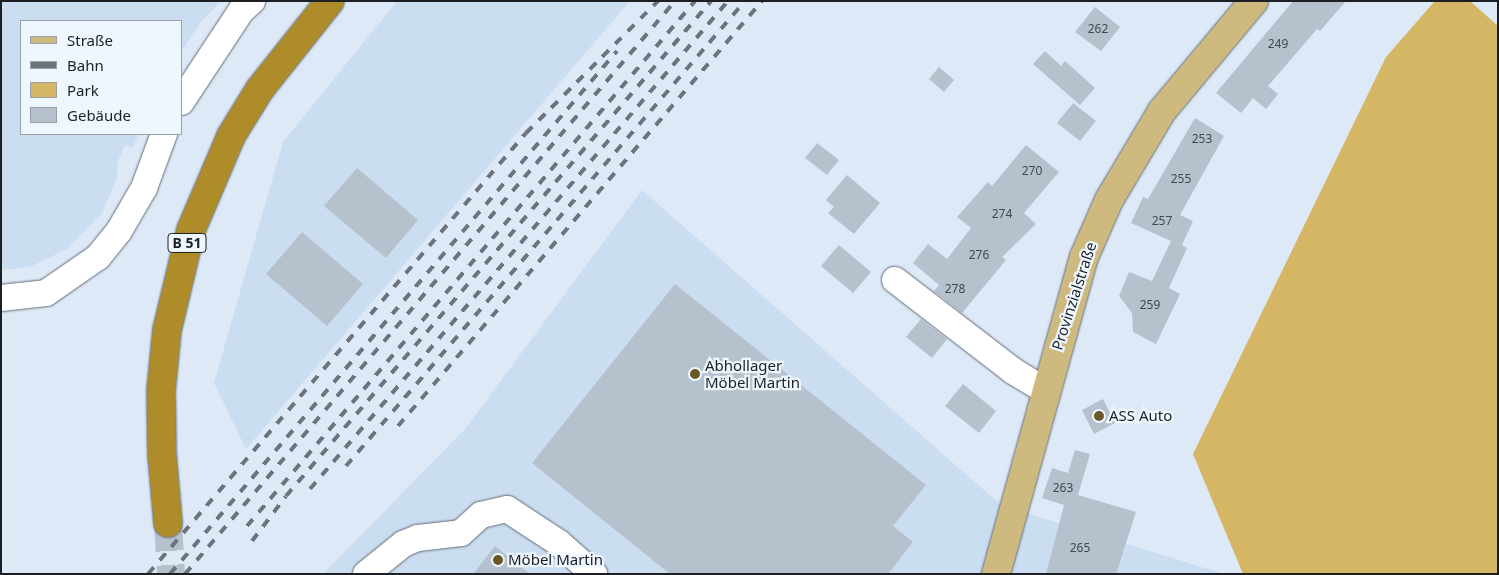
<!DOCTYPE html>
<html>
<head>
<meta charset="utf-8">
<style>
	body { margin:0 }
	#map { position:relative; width:1499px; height:575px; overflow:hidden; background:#dde9f6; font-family:"Noto Sans",sans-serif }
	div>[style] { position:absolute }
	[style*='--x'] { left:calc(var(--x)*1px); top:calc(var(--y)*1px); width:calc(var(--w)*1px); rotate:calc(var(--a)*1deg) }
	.built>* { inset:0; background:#cbddf0 }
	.green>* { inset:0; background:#d5b665 }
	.building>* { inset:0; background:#b5c2ce }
	.highway-tunnel>* { height:28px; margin-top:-14px; transform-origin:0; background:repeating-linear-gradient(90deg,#b6c1cc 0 28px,transparent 0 42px) }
	.roads { filter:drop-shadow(0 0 1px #626d79) drop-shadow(0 0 1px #626d79) }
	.minor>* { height:26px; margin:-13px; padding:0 13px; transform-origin:13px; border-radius:13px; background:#fff }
	.major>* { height:28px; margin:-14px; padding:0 14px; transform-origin:14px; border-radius:14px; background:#ceba7f }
	.highway>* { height:28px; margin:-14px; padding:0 14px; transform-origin:14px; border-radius:14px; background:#ae8c29 }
	.rail>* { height:4px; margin-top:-2px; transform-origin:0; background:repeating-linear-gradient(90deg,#6b737b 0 9px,transparent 0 18px) }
	.dots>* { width:14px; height:14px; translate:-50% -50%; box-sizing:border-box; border:2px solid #eef6fe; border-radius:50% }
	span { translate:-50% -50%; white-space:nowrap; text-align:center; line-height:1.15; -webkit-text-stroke:4.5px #eef6fe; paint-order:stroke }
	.number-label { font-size:12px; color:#42484f }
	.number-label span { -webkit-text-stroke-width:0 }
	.shield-label span { padding:1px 4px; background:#eef6fe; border:1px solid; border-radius:4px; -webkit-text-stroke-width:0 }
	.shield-label { font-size:14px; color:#1c2025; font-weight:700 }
	.street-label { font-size:15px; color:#1c2025 }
	.poi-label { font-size:15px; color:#1c2025 }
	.left { translate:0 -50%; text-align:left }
	.frame { position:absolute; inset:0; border:2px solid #1c2025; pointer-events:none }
	.legend { position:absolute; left:20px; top:20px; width:162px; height:115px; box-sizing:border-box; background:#eef6fe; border:1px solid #9aa0a7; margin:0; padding:6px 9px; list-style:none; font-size:15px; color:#1c2025 }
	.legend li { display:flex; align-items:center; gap:10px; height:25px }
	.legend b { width:25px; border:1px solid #9aa0a7 }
</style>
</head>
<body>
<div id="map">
	<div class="built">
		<i style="clip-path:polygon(1px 1px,221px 1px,200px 23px,181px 52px,181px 21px,21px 21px,21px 134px,139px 134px,132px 148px,125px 145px,117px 163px,117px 178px,102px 213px,67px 249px,30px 267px,1px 270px)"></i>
		<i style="clip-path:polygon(397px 1px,630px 1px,246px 449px,214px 383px,283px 142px)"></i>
		<i style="clip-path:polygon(642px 190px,1001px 505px,1224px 574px,323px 574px,465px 429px)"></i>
	</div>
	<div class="green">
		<i style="clip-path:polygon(1470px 1px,1498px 26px,1498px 574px,1243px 574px,1193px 454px,1386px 57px,1434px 2px)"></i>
	</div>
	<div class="building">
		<i style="clip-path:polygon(1293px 1px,1346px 1px,1320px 31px,1317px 29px,1268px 86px,1278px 94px,1266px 109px,1253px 98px,1241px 113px,1216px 93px)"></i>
		<i style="clip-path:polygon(1095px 7px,1120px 27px,1101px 51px,1075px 32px)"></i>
		<i style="clip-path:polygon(1045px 51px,1061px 66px,1065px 61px,1095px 88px,1080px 105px,1033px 64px)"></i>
		<i style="clip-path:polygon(939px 67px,954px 80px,944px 92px,929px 79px)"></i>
		<i style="clip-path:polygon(1073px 103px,1096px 121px,1080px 141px,1057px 123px)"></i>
		<i style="clip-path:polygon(1195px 118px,1224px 136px,1180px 215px,1193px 221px,1182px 245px,1187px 248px,1169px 288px,1180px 294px,1156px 344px,1133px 332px,1132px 313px,1119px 296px,1129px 272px,1152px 281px,1171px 241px,1131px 223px,1143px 197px,1148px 199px)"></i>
		<i style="clip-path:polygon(817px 143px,839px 160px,827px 175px,805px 158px)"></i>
		<i style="clip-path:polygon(1026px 145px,1059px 172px,1024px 213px,1036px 224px,1002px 257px,1006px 260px,962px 313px,934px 291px,939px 285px,913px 263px,928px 244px,947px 259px,971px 228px,957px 217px,988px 182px,992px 186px)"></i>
		<i style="clip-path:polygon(357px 168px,418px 220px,386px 258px,324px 206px)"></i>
		<i style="clip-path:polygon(847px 175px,880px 203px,854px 234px,828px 213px,834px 207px,826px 200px)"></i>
		<i style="clip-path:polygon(302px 232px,363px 284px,327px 326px,266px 274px)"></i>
		<i style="clip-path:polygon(839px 245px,871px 272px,853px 293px,821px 266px)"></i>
		<i style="clip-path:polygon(675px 284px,926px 485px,893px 526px,913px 542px,888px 574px,670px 574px,532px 463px)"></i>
		<i style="clip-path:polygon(921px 319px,947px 339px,932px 358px,906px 337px)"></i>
		<i style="clip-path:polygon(963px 384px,996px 411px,979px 433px,945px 406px)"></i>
		<i style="clip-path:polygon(1103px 399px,1115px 423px,1094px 434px,1082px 410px)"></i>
		<i style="clip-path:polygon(1075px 450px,1090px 454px,1078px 495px,1136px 512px,1116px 574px,1046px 574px,1064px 505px,1042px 498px,1052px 468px,1068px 473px)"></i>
		<i style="clip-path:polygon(495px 546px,530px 574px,473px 574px)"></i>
	</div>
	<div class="highway-tunnel">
		<i style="--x:168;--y:523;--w:51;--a:86.6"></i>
	</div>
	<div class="roads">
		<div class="minor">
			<i style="--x:181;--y:102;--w:109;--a:-56.6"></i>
			<i style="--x:241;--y:11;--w:15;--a:-42"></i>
			<i style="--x:895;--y:280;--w:149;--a:37.6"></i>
			<i style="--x:1013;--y:371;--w:37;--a:31"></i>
			<i style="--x:1;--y:298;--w:45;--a:-6.3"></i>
			<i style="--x:46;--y:293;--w:63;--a:-34.7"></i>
			<i style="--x:98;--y:257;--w:33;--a:-51"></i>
			<i style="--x:119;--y:231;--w:50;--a:-59.8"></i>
			<i style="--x:144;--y:188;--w:58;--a:-69.7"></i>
			<i style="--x:366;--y:574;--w:48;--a:-39"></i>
			<i style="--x:403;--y:544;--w:16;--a:-22"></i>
			<i style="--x:418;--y:538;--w:43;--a:-6.6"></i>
			<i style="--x:461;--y:533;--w:27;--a:-42"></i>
			<i style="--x:481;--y:515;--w:27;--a:-13"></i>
			<i style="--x:507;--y:509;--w:62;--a:33.2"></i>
			<i style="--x:559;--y:543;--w:47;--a:41.5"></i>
		</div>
		<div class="major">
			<i style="--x:996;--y:574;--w:329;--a:-74.5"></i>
			<i style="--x:1084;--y:257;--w:62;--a:-66.3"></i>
			<i style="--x:1109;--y:200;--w:104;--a:-59.2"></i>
			<i style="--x:1162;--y:111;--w:143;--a:-50.1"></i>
		</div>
		<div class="highway">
			<i style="--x:168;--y:523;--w:68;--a:-95"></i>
			<i style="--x:162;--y:455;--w:64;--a:-90.9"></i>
			<i style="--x:161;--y:391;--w:61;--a:-84.4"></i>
			<i style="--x:167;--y:330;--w:103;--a:-76.5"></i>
			<i style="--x:191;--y:230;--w:102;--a:-66.9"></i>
			<i style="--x:231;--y:136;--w:55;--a:-58.3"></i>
			<i style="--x:260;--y:89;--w:112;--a:-51.5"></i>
		</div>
	</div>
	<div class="rail">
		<i style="--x:398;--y:426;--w:560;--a:-49.42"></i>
		<i style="--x:346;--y:466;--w:613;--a:-49.37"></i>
		<i style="--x:310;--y:489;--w:643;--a:-49.42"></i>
		<i style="--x:247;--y:526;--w:690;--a:-49.52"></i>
		<i style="--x:252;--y:541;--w:56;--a:-52.9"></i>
		<i style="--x:286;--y:496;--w:652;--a:-49.35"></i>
		<i style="--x:148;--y:574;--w:581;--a:-49.4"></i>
		<i style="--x:526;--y:133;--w:187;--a:-45"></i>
		<i style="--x:170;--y:574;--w:688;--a:-49.48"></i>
		<i style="--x:185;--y:574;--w:754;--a:-49.46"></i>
	</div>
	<div class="dots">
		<i style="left:695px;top:374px;background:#6a5826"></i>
		<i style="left:1099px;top:416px;background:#6a5826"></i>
		<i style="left:498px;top:560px;background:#6a5826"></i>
	</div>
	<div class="number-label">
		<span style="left:1098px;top:29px">262</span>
		<span style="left:1278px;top:44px">249</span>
		<span style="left:1202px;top:139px">253</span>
		<span style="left:1032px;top:171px">270</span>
		<span style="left:1181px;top:179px">255</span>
		<span style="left:1002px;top:214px">274</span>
		<span style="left:1162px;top:221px">257</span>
		<span style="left:979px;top:255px">276</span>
		<span style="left:955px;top:289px">278</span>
		<span style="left:1150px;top:305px">259</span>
		<span style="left:1063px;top:488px">263</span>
		<span style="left:1080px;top:548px">265</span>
	</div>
	<div class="shield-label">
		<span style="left:187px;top:243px">B 51</span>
	</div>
	<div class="street-label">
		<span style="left:1074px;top:296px;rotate:-72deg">Provinzialstraße</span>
	</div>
	<div class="poi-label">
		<span class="left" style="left:705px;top:374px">Abhollager<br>Möbel Martin</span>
		<span class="left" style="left:1109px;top:416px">ASS Auto</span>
		<span class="left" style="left:508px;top:560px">Möbel Martin</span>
	</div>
	<div class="frame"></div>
	<ul class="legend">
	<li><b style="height:6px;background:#ceba7f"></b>Straße</li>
	<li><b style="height:6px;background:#6b737b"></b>Bahn</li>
	<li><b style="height:14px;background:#d5b665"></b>Park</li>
	<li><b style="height:14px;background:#b5c2ce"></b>Gebäude</li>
	</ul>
</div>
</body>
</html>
